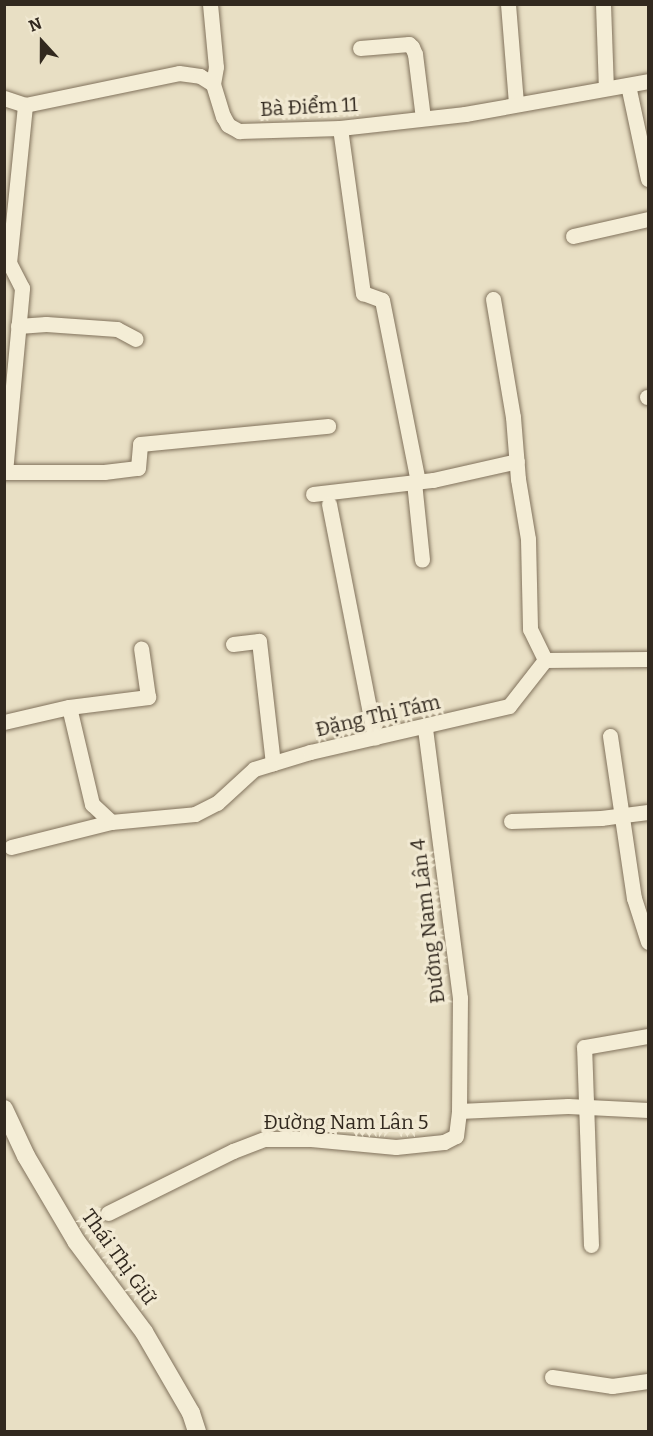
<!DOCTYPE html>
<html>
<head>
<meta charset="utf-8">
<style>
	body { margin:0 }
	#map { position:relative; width:653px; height:1436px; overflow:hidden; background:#e8dfc4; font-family:Bitter,serif }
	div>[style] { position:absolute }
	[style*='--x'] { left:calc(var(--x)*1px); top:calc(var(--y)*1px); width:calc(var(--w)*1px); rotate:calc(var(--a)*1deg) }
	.roads { filter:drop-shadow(0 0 2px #81725c) drop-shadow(0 0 2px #81725c) }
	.minor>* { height:15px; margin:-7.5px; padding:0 7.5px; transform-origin:7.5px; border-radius:7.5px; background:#f4edd6 }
	.tertiary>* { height:18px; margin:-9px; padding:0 9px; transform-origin:9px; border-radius:9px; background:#f4edd6 }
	span { translate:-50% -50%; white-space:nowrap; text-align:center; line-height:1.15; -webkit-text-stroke:6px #f1e9d2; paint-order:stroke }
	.street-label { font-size:20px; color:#32291f }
	.frame { position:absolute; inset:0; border:6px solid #32291f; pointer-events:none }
	.north { position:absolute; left:12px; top:12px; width:60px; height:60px; -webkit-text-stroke:4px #f1e9d2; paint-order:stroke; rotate:339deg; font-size:16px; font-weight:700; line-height:24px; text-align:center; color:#32291f }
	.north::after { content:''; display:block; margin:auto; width:21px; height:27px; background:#32291f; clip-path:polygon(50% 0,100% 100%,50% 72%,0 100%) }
</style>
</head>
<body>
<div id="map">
	<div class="roads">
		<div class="minor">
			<i style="--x:210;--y:4;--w:63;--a:84.6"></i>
			<i style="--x:216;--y:67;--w:17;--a:100"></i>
			<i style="--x:508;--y:4;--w:100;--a:85.4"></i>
			<i style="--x:603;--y:4;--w:84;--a:88"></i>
			<i style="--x:360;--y:48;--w:49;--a:-4.7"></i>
			<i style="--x:409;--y:44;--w:4;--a:45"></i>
			<i style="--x:412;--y:47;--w:8;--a:67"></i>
			<i style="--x:415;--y:54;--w:64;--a:82.9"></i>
			<i style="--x:628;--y:85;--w:96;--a:78"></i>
			<i style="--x:4;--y:98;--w:22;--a:18"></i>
			<i style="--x:25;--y:105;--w:157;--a:-11.7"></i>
			<i style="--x:179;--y:73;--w:21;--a:8"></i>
			<i style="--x:200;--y:76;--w:15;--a:32"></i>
			<i style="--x:213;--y:84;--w:34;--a:73"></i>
			<i style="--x:223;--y:116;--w:10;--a:61"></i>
			<i style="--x:228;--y:125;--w:13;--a:29"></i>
			<i style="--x:239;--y:131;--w:101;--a:-1.7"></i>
			<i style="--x:340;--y:128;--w:126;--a:-6.4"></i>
			<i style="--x:465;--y:114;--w:186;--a:-10.2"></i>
			<i style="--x:340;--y:128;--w:167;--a:82.1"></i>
			<i style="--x:363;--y:293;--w:20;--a:20"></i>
			<i style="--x:382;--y:300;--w:186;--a:78.8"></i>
			<i style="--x:573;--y:236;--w:77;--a:-12.8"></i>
			<i style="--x:493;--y:299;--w:120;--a:80.4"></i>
			<i style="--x:513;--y:417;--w:62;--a:85.4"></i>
			<i style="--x:518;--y:479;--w:61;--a:80.5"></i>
			<i style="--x:528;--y:539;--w:90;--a:88.7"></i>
			<i style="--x:530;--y:629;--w:34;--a:64"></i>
			<i style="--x:18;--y:326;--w:28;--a:-4"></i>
			<i style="--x:46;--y:324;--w:71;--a:4"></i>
			<i style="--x:117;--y:329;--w:21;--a:28"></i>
			<i style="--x:647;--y:397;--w:1;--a:0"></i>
			<i style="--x:4;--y:472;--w:100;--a:0"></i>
			<i style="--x:104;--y:472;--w:34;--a:-7"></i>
			<i style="--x:138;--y:468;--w:24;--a:-85"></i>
			<i style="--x:140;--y:444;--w:189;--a:-5.5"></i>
			<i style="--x:5;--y:472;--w:185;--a:-84.7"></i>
			<i style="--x:22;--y:288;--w:28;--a:-117"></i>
			<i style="--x:9;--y:263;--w:159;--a:-84.2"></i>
			<i style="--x:414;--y:482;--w:78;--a:84.1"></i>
			<i style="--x:313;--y:494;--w:121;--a:-6.7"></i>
			<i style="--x:433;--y:480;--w:86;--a:-12.7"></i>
			<i style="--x:329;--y:504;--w:238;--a:78.9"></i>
			<i style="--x:233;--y:644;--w:26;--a:-7"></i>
			<i style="--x:259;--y:641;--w:123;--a:83.5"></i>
			<i style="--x:69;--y:707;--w:100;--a:76.7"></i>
			<i style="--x:92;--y:804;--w:26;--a:43"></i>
			<i style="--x:4;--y:722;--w:67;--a:-13"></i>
			<i style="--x:69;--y:707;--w:80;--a:-7.2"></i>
			<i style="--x:148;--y:697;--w:49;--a:-98.1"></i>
			<i style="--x:610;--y:736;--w:164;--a:81.6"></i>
			<i style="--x:634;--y:898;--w:46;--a:72.3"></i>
			<i style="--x:511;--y:821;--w:90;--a:-1.9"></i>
			<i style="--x:601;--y:818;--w:47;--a:-7.3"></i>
			<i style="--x:11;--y:847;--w:103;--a:-14"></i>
			<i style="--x:111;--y:822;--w:84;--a:-5.4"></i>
			<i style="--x:195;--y:814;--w:25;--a:-27"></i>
			<i style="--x:217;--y:803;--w:50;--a:-42.6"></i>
			<i style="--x:254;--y:769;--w:59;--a:-16.9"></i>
			<i style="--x:310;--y:752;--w:204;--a:-13"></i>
			<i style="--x:509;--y:706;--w:58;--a:-52"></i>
			<i style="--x:545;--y:660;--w:103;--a:-0.6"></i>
			<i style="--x:459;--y:1111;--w:109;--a:-2.6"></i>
			<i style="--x:568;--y:1106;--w:80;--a:2.9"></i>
			<i style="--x:108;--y:1213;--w:140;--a:-26.4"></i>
			<i style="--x:233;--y:1151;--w:34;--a:-21"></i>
			<i style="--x:265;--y:1139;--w:46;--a:0"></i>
			<i style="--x:311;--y:1139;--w:85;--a:5.4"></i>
			<i style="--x:396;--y:1147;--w:48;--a:-5.9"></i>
			<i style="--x:444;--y:1142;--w:13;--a:-27"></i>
			<i style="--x:456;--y:1136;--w:25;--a:-83"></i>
			<i style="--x:459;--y:1111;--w:113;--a:-89.5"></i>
			<i style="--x:460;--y:998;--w:273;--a:-97.4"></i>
			<i style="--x:591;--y:1245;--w:198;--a:-92"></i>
			<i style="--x:584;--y:1047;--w:65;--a:-9.8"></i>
			<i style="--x:552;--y:1377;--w:61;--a:8.5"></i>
			<i style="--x:612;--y:1386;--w:36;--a:-8"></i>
		</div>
		<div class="tertiary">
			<i style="--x:4;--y:1109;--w:52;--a:64.9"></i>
			<i style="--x:26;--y:1156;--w:99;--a:59.5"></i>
			<i style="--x:76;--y:1241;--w:114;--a:53.2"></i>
			<i style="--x:144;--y:1332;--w:94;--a:59.9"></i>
			<i style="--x:191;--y:1413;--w:20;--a:72"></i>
		</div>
	</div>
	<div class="street-label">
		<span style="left:309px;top:107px;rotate:-3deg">Bà Điểm 11</span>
		<span style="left:378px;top:716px;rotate:-13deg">Đặng Thị Tám</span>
		<span style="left:428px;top:921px;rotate:-97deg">Đường Nam Lân 4</span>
		<span style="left:346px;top:1122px">Đường Nam Lân 5</span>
		<span style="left:119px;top:1257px;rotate:54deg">Thái Thị Giữ</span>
	</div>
	<div class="frame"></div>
	<div class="north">N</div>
</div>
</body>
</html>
